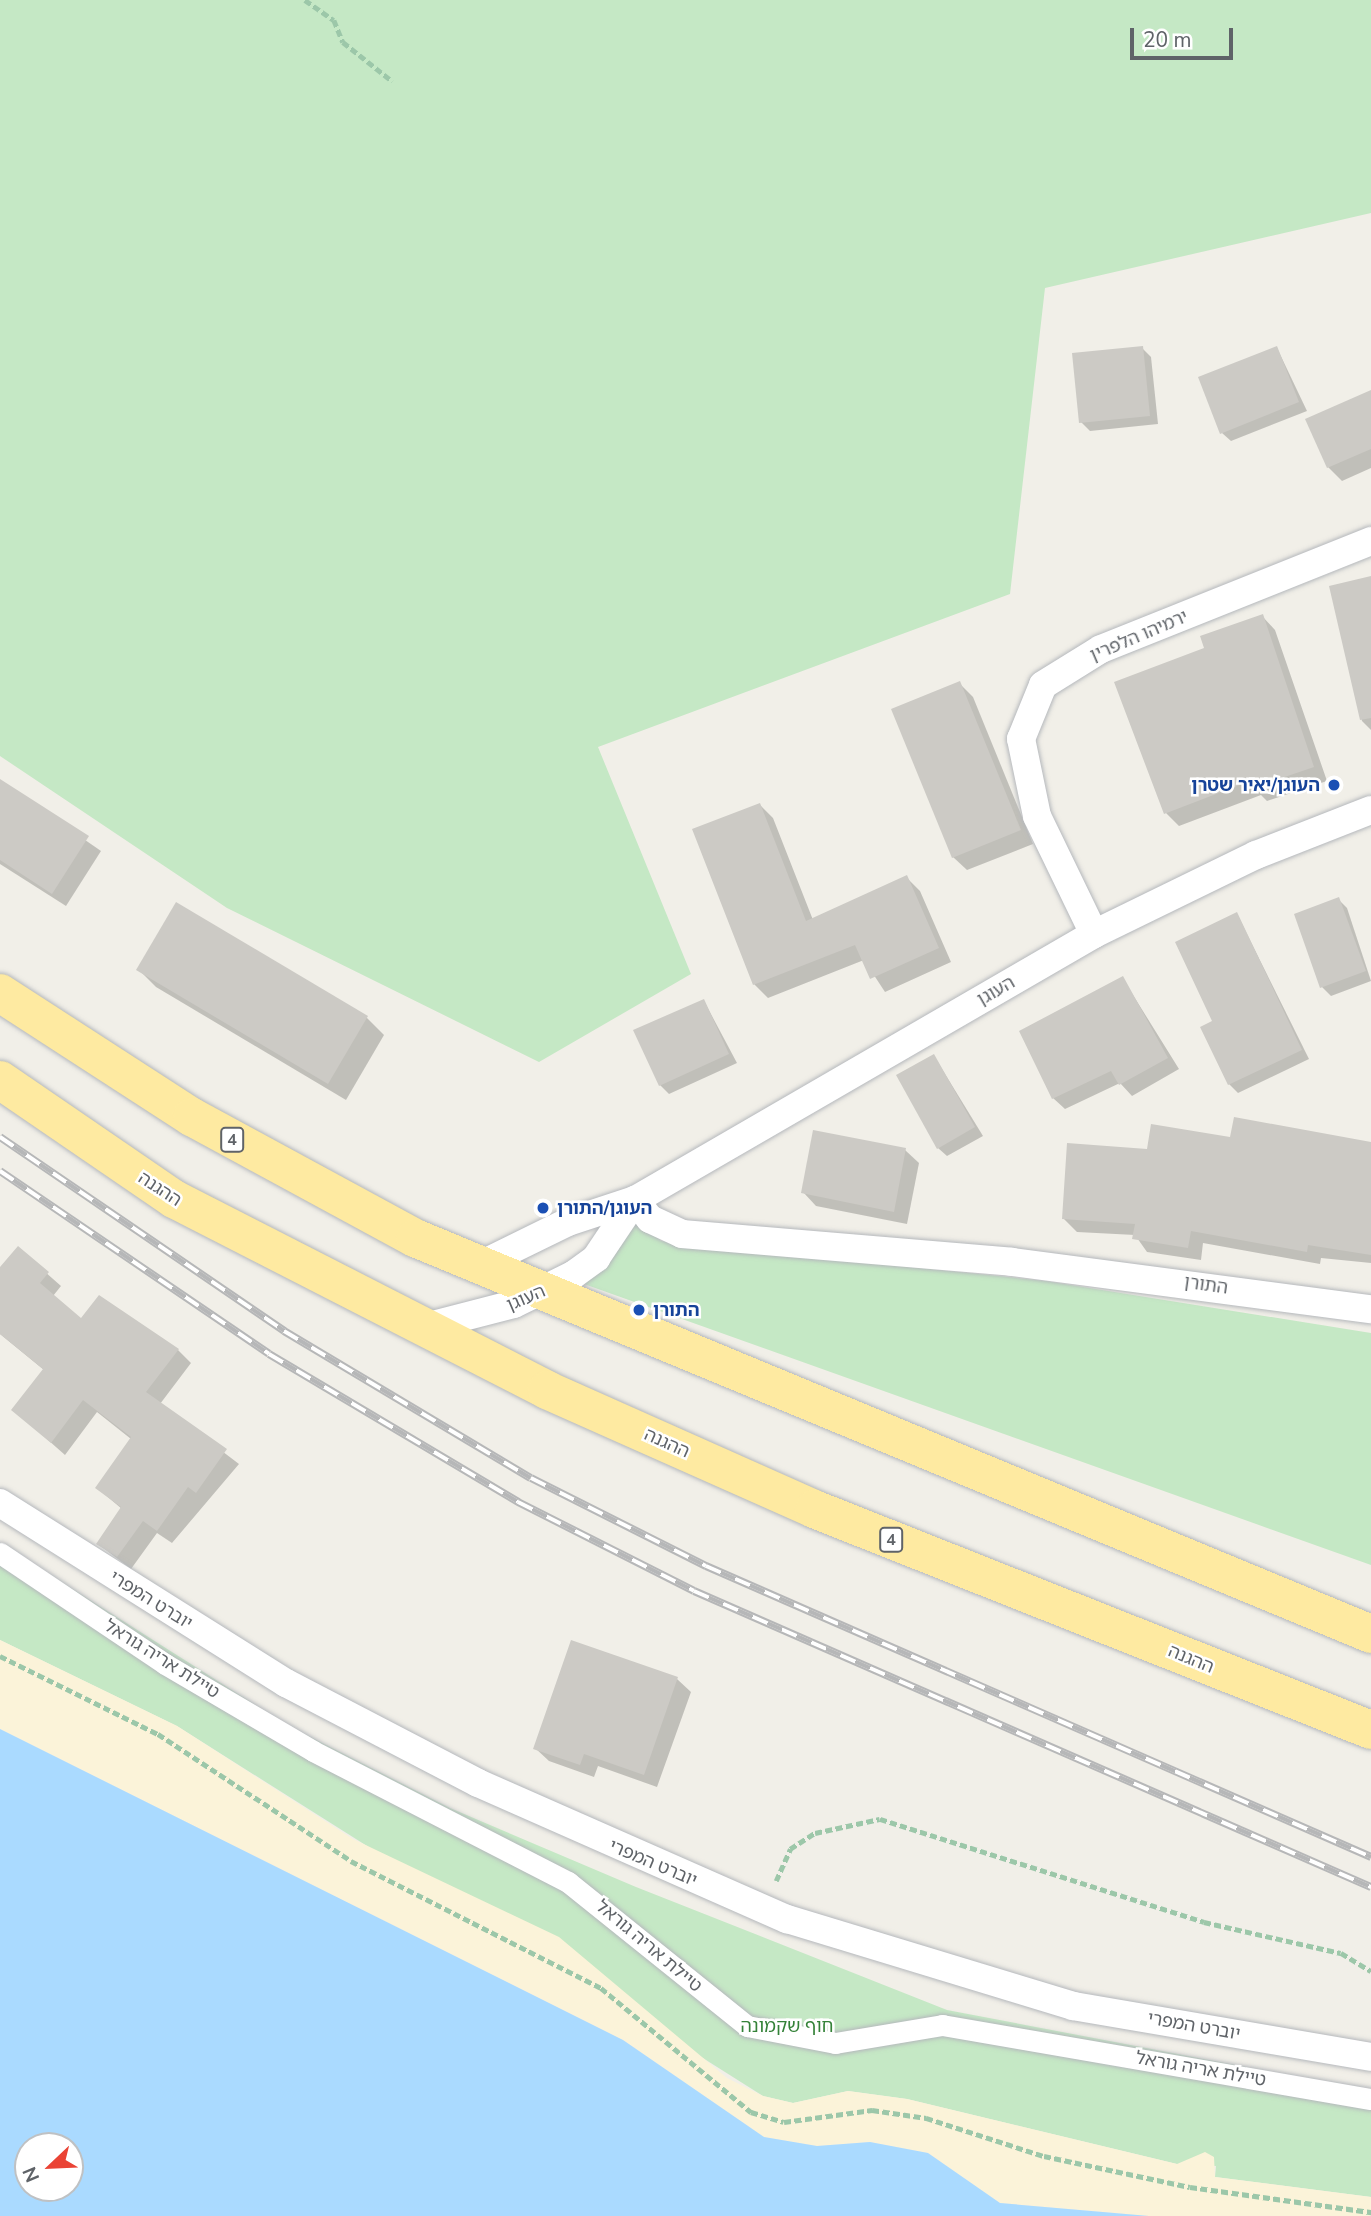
<!DOCTYPE html>
<html>
<head>
<meta charset="utf-8">
<style>
	body { margin:0 }
	#map { position:relative; width:1371px; height:2216px; overflow:hidden; background:#f1efe8; font-family:"Nunito Sans","Noto Sans Hebrew",sans-serif }
	div>[style] { position:absolute }
	[style*='--x'] { left:calc(var(--x)*1px); top:calc(var(--y)*1px); width:calc(var(--w)*1px); rotate:calc(var(--a)*1deg) }
	.green>* { inset:0; background:#c5e8c5 }
	.sand>* { inset:0; background:#fbf3d9 }
	.water>* { inset:0; background:#aadaff }
	.shadow>* { inset:0; background:#0003 }
	.building>* { inset:0; background:#cccac5 }
	.path>* { height:4.5px; margin-top:-2.25px; transform-origin:0; background:repeating-linear-gradient(90deg,#9cc7a9 0 7px,transparent 0 10.5px) }
	.roads { filter:drop-shadow(0 0 2px #b5b8bc) drop-shadow(0 0 2px #b5b8bc) }
	.pedestrian>* { height:21px; margin:-10.5px; padding:0 10.5px; transform-origin:10.5px; border-radius:10.5px; background:#fff }
	.minor>* { height:28px; margin:-14px; padding:0 14px; transform-origin:14px; border-radius:14px; background:#fff }
	.trunk>* { height:38px; margin:-19px; padding:0 19px; transform-origin:19px; border-radius:19px; background:#feeaa1 }
	.rail>* { height:8px; margin-top:-4px; transform-origin:0; background:repeating-linear-gradient(90deg,#fff 0 16px,#b6b7b8 0 32px); box-sizing:border-box; border-block:2px solid #b6b7b8 }
	.dots>* { width:19px; height:19px; translate:-50% -50%; box-sizing:border-box; border:4px solid #fff; border-radius:50% }
	span { translate:-50% -50%; white-space:nowrap; text-align:center; line-height:1.15; -webkit-text-stroke:5px #fff; paint-order:stroke }
	.shield-label span { padding:2px 5px; background:#fff; border:2px solid; border-radius:5px; -webkit-text-stroke-width:0 }
	.shield-label { font-size:16px; color:#5f6368; font-weight:700 }
	.street-label { font-size:18px; color:#5f6368 }
	.transit-label { font-size:18px; color:#164399; font-weight:700 }
	.right { translate:-100% -50%; text-align:right }
	.left { translate:0 -50%; text-align:left }
	.park-label { font-size:18px; color:#348238 }
	.north { position:absolute; left:14px; top:2132px; width:70px; height:70px; box-sizing:border-box; background:#fff; border:2px solid #bfc1c3; border-radius:50%; rotate:247deg; font-size:19px; font-weight:700; line-height:28px; text-align:center; color:#5f6368 }
	.north::after { content:''; display:block; margin:auto; width:24px; height:32px; background:#ea4335; clip-path:polygon(50% 0,100% 100%,50% 72%,0 100%) }
	.scale { position:absolute; left:1130px; top:28px; width:103px; height:32px; box-sizing:border-box; border:4px solid #5f6368; border-top:0; padding-left:9px; font-size:21px; line-height:24px; white-space:nowrap; color:#5f6368; -webkit-text-stroke:5px #fff; paint-order:stroke }
</style>
</head>
<body>
<div id="map">
	<div class="green">
		<i style="clip-path:polygon(0 0,1371px 0,1371px 213px,1045px 288px,1010px 594px,598px 747px,691px 974px,539px 1062px,227px 908px,0 756px)"></i>
		<i style="clip-path:polygon(636px 1216px,661px 1241px,1046px 1281px,1371px 1333px,1371px 1565px,584px 1284px)"></i>
		<i style="clip-path:polygon(0 1543px,287px 1725px,450px 1808px,636px 1887px,947px 2010px,1371px 2091px,1371px 2197px,1215px 2177px,1216px 2166px,1177px 2164px,907px 2099px,848px 2091px,793px 2103px,763px 2096px,177px 1726px,0 1640px)"></i>
	</div>
	<div class="sand">
		<i style="clip-path:polygon(0 1640px,177px 1726px,353px 1839px,559px 1937px,727px 2078px,763px 2096px,793px 2103px,848px 2091px,907px 2099px,1177px 2164px,1205px 2152px,1214px 2157px,1215px 2177px,1371px 2197px,1371px 2216px,1149px 2216px,1000px 2203px,928px 2153px,870px 2142px,817px 2146px,764px 2137px,623px 2040px,0 1729px)"></i>
	</div>
	<div class="water">
		<i style="clip-path:polygon(evenodd,0 1729px,623px 2040px,764px 2137px,817px 2146px,870px 2142px,928px 2153px,1000px 2203px,1149px 2216px,0 2216px,0 1729px,28px 2146px,70px 2146px,70px 2188px,28px 2188px,28px 2146px)"></i>
	</div>
	<div class="shadow">
		<i style="clip-path:polygon(1142px 348px,1151px 357px,1158px 424px,1090px 431px,1081px 422px)"></i>
		<i style="clip-path:polygon(1277px 348px,1307px 411px,1231px 441px,1222px 433px)"></i>
		<i style="clip-path:polygon(1371px 392px,1371px 468px,1342px 481px,1328px 467px)"></i>
		<i style="clip-path:polygon(1371px 578px,1371px 730px,1362px 721px,1331px 587px)"></i>
		<i style="clip-path:polygon(1262px 616px,1275px 630px,1327px 781px,1267px 801px,1261px 795px,1179px 826px,1166px 813px)"></i>
		<i style="clip-path:polygon(959px 683px,973px 697px,1033px 844px,967px 870px,953px 857px)"></i>
		<i style="clip-path:polygon(0 781px,101px 851px,66px 906px,0 864px)"></i>
		<i style="clip-path:polygon(760px 805px,773px 818px,813px 920px,906px 877px,920px 891px,951px 962px,885px 992px,864px 960px,768px 998px,754px 984px)"></i>
		<i style="clip-path:polygon(1338px 899px,1347px 908px,1371px 981px,1331px 996px,1322px 987px)"></i>
		<i style="clip-path:polygon(1237px 914px,1309px 1059px,1238px 1093px,1229px 1084px,1215px 1022px)"></i>
		<i style="clip-path:polygon(138px 969px,367px 1018px,384px 1035px,346px 1100px,156px 987px)"></i>
		<i style="clip-path:polygon(1123px 979px,1179px 1069px,1132px 1096px,1120px 1083px,1065px 1109px,1053px 1098px)"></i>
		<i style="clip-path:polygon(704px 1001px,737px 1063px,669px 1094px,660px 1085px)"></i>
		<i style="clip-path:polygon(934px 1056px,983px 1136px,947px 1156px,938px 1148px)"></i>
		<i style="clip-path:polygon(1232px 1139px,1371px 1145px,1371px 1263px,1321px 1258px,1320px 1264px,1203px 1243px,1201px 1260px,1147px 1252px,1135px 1235px,1077px 1232px,1064px 1219px,1149px 1151px)"></i>
		<i style="clip-path:polygon(905px 1150px,919px 1163px,907px 1224px,816px 1206px,803px 1192px)"></i>
		<i style="clip-path:polygon(18px 1248px,61px 1286px,53px 1296px,82px 1320px,178px 1350px,191px 1363px,160px 1404px,239px 1464px,172px 1543px,157px 1533px,131px 1569px,98px 1544px,122px 1509px,97px 1488px,131px 1439px,97px 1412px,65px 1455px,14px 1410px,44px 1370px,0 1334px,0 1270px)"></i>
		<i style="clip-path:polygon(677px 1679px,691px 1692px,657px 1787px,598px 1766px,594px 1777px,549px 1761px,535px 1748px)"></i>
	</div>
	<div class="building">
		<i style="clip-path:polygon(1143px 346px,1150px 416px,1079px 423px,1072px 353px)"></i>
		<i style="clip-path:polygon(1277px 346px,1299px 402px,1220px 434px,1198px 377px)"></i>
		<i style="clip-path:polygon(1371px 390px,1371px 449px,1327px 468px,1305px 419px)"></i>
		<i style="clip-path:polygon(1371px 576px,1371px 718px,1360px 720px,1329px 586px)"></i>
		<i style="clip-path:polygon(1263px 614px,1314px 767px,1252px 788px,1250px 781px,1164px 814px,1114px 682px,1204px 648px,1200px 636px)"></i>
		<i style="clip-path:polygon(960px 681px,1021px 830px,952px 858px,891px 709px)"></i>
		<i style="clip-path:polygon(0 779px,89px 836px,52px 894px,0 860px)"></i>
		<i style="clip-path:polygon(760px 803px,806px 921px,907px 875px,939px 948px,870px 979px,855px 945px,753px 985px,692px 829px)"></i>
		<i style="clip-path:polygon(1339px 897px,1366px 971px,1320px 988px,1294px 914px)"></i>
		<i style="clip-path:polygon(176px 902px,368px 1016px,328px 1084px,136px 970px)"></i>
		<i style="clip-path:polygon(1237px 912px,1302px 1050px,1228px 1085px,1200px 1027px,1212px 1021px,1175px 942px)"></i>
		<i style="clip-path:polygon(1123px 976px,1168px 1058px,1119px 1085px,1111px 1071px,1052px 1099px,1019px 1031px)"></i>
		<i style="clip-path:polygon(704px 999px,729px 1054px,659px 1086px,633px 1030px)"></i>
		<i style="clip-path:polygon(934px 1054px,975px 1127px,937px 1149px,896px 1075px)"></i>
		<i style="clip-path:polygon(1234px 1117px,1371px 1142px,1371px 1255px,1308px 1245px,1307px 1252px,1191px 1231px,1188px 1248px,1132px 1239px,1135px 1224px,1062px 1219px,1067px 1143px,1147px 1149px,1151px 1124px,1230px 1137px)"></i>
		<i style="clip-path:polygon(813px 1130px,906px 1148px,894px 1212px,801px 1193px)"></i>
		<i style="clip-path:polygon(18px 1246px,49px 1272px,40px 1283px,81px 1318px,99px 1295px,179px 1349px,146px 1392px,227px 1449px,196px 1493px,188px 1487px,157px 1531px,143px 1521px,117px 1557px,96px 1544px,121px 1507px,95px 1488px,131px 1437px,83px 1400px,51px 1443px,11px 1410px,43px 1369px,0 1334px,0 1267px)"></i>
		<i style="clip-path:polygon(571px 1640px,678px 1677px,644px 1775px,584px 1754px,580px 1765px,533px 1749px)"></i>
	</div>
	<div class="path">
		<i style="--x:305;--y:0;--w:35;--a:35"></i>
		<i style="--x:334;--y:20;--w:24;--a:68"></i>
		<i style="--x:343;--y:42;--w:63;--a:38.5"></i>
		<i style="--x:0;--y:1656;--w:176;--a:26.3"></i>
		<i style="--x:158;--y:1734;--w:231;--a:33.3"></i>
		<i style="--x:351;--y:1861;--w:280;--a:26.9"></i>
		<i style="--x:601;--y:1988;--w:195;--a:39.6"></i>
		<i style="--x:751;--y:2112;--w:34;--a:17"></i>
		<i style="--x:784;--y:2122;--w:89;--a:-7.8"></i>
		<i style="--x:872;--y:2110;--w:55;--a:8.4"></i>
		<i style="--x:926;--y:2118;--w:124;--a:17.9"></i>
		<i style="--x:1044;--y:2156;--w:149;--a:12"></i>
		<i style="--x:1190;--y:2187;--w:183;--a:7.9"></i>
		<i style="--x:776;--y:1881;--w:35;--a:-66"></i>
		<i style="--x:790;--y:1849;--w:30;--a:-33"></i>
		<i style="--x:815;--y:1833;--w:66;--a:-12.2"></i>
		<i style="--x:880;--y:1819;--w:340;--a:17.6"></i>
		<i style="--x:1204;--y:1922;--w:140;--a:12.8"></i>
		<i style="--x:1341;--y:1953;--w:35;--a:31"></i>
	</div>
	<div class="roads">
		<div class="pedestrian">
			<i style="--x:0;--y:1553;--w:199;--a:33.9"></i>
			<i style="--x:165;--y:1664;--w:172;--a:30.4"></i>
			<i style="--x:313;--y:1751;--w:287;--a:27.2"></i>
			<i style="--x:568;--y:1882;--w:230;--a:38.8"></i>
			<i style="--x:747;--y:2026;--w:90;--a:10.9"></i>
			<i style="--x:835;--y:2043;--w:109;--a:-9.5"></i>
			<i style="--x:942;--y:2025;--w:435;--a:9.8"></i>
		</div>
		<div class="minor">
			<i style="--x:1094;--y:934;--w:131;--a:-115.8"></i>
			<i style="--x:1037;--y:816;--w:79;--a:-101.7"></i>
			<i style="--x:1021;--y:739;--w:58;--a:-67.8"></i>
			<i style="--x:1043;--y:685;--w:68;--a:-31.8"></i>
			<i style="--x:1101;--y:649;--w:291;--a:-21.8"></i>
			<i style="--x:635;--y:1200;--w:24;--a:52"></i>
			<i style="--x:650;--y:1219;--w:35;--a:25"></i>
			<i style="--x:682;--y:1234;--w:331;--a:4.8"></i>
			<i style="--x:1012;--y:1262;--w:362;--a:7.5"></i>
			<i style="--x:476;--y:1267;--w:102;--a:-26.1"></i>
			<i style="--x:568;--y:1222;--w:71;--a:-18.2"></i>
			<i style="--x:635;--y:1200;--w:531;--a:-30.09"></i>
			<i style="--x:1094;--y:934;--w:180;--a:-26"></i>
			<i style="--x:1256;--y:855;--w:123;--a:-21.4"></i>
			<i style="--x:421;--y:1328;--w:96;--a:-14.5"></i>
			<i style="--x:514;--y:1304;--w:66;--a:-26.2"></i>
			<i style="--x:573;--y:1275;--w:29;--a:-36"></i>
			<i style="--x:596;--y:1258;--w:70;--a:-56.1"></i>
			<i style="--x:0;--y:1503;--w:338;--a:32.2"></i>
			<i style="--x:286;--y:1683;--w:216;--a:27.5"></i>
			<i style="--x:478;--y:1783;--w:338;--a:23.8"></i>
			<i style="--x:787;--y:1919;--w:299;--a:16.9"></i>
			<i style="--x:1073;--y:2006;--w:302;--a:9.7"></i>
		</div>
		<div class="trunk">
			<i style="--x:0;--y:993;--w:229;--a:32.9"></i>
			<i style="--x:192;--y:1117;--w:254;--a:28.5"></i>
			<i style="--x:415;--y:1238;--w:1035;--a:22.5"></i>
			<i style="--x:0;--y:1080;--w:211;--a:34.4"></i>
			<i style="--x:174;--y:1199;--w:419;--a:27.1"></i>
			<i style="--x:547;--y:1390;--w:292;--a:24"></i>
			<i style="--x:814;--y:1509;--w:599;--a:21.64"></i>
		</div>
	</div>
	<div class="rail">
		<i style="--x:0;--y:1137;--w:344;--a:34.3"></i>
		<i style="--x:284;--y:1331;--w:287;--a:30.8"></i>
		<i style="--x:531;--y:1478;--w:196;--a:26.7"></i>
		<i style="--x:706;--y:1566;--w:726;--a:23.63"></i>
		<i style="--x:0;--y:1171;--w:325;--a:34.2"></i>
		<i style="--x:269;--y:1354;--w:290;--a:30.7"></i>
		<i style="--x:518;--y:1502;--w:197;--a:26.8"></i>
		<i style="--x:694;--y:1591;--w:739;--a:23.62"></i>
	</div>
	<div class="dots">
		<i style="left:1334px;top:785px;background:#1a4fb4"></i>
		<i style="left:543px;top:1208px;background:#1a4fb4"></i>
		<i style="left:639px;top:1310px;background:#1a4fb4"></i>
	</div>
	<div class="shield-label">
		<span style="left:232px;top:1140px">4</span>
		<span style="left:891px;top:1540px">4</span>
	</div>
	<div class="street-label">
		<span style="left:1139px;top:636px;rotate:-23deg">ירמיהו הלפרין</span>
		<span style="left:996px;top:991px;rotate:-30deg">העוגן</span>
		<span style="left:160px;top:1189px;rotate:33deg">ההגנה</span>
		<span style="left:1206px;top:1285px;rotate:8deg">התורן</span>
		<span style="left:526px;top:1298px;rotate:-23deg">העוגן</span>
		<span style="left:667px;top:1443px;rotate:24deg">ההגנה</span>
		<span style="left:151px;top:1600px;rotate:32deg">יוברט המפרי</span>
		<span style="left:162px;top:1659px;rotate:32deg">טיילת אריה גוראל</span>
		<span style="left:1191px;top:1659px;rotate:22deg">ההגנה</span>
		<span style="left:653px;top:1863px;rotate:23deg">יוברט המפרי</span>
		<span style="left:649px;top:1946px;rotate:40deg">טיילת אריה גוראל</span>
		<span style="left:1194px;top:2026px;rotate:10deg">יוברט המפרי</span>
		<span style="left:1201px;top:2069px;rotate:10deg">טיילת אריה גוראל</span>
	</div>
	<div class="transit-label">
		<span class="right" style="left:1320px;top:785px">העוגן/יאיר שטרן</span>
		<span class="left" style="left:557px;top:1208px">העוגן/התורן</span>
		<span class="left" style="left:653px;top:1310px">התורן</span>
	</div>
	<div class="park-label">
		<span style="left:787px;top:2026px">חוף שקמונה</span>
	</div>
	<div class="north">N</div>
	<div class="scale">20 m</div>
</div>
</body>
</html>
